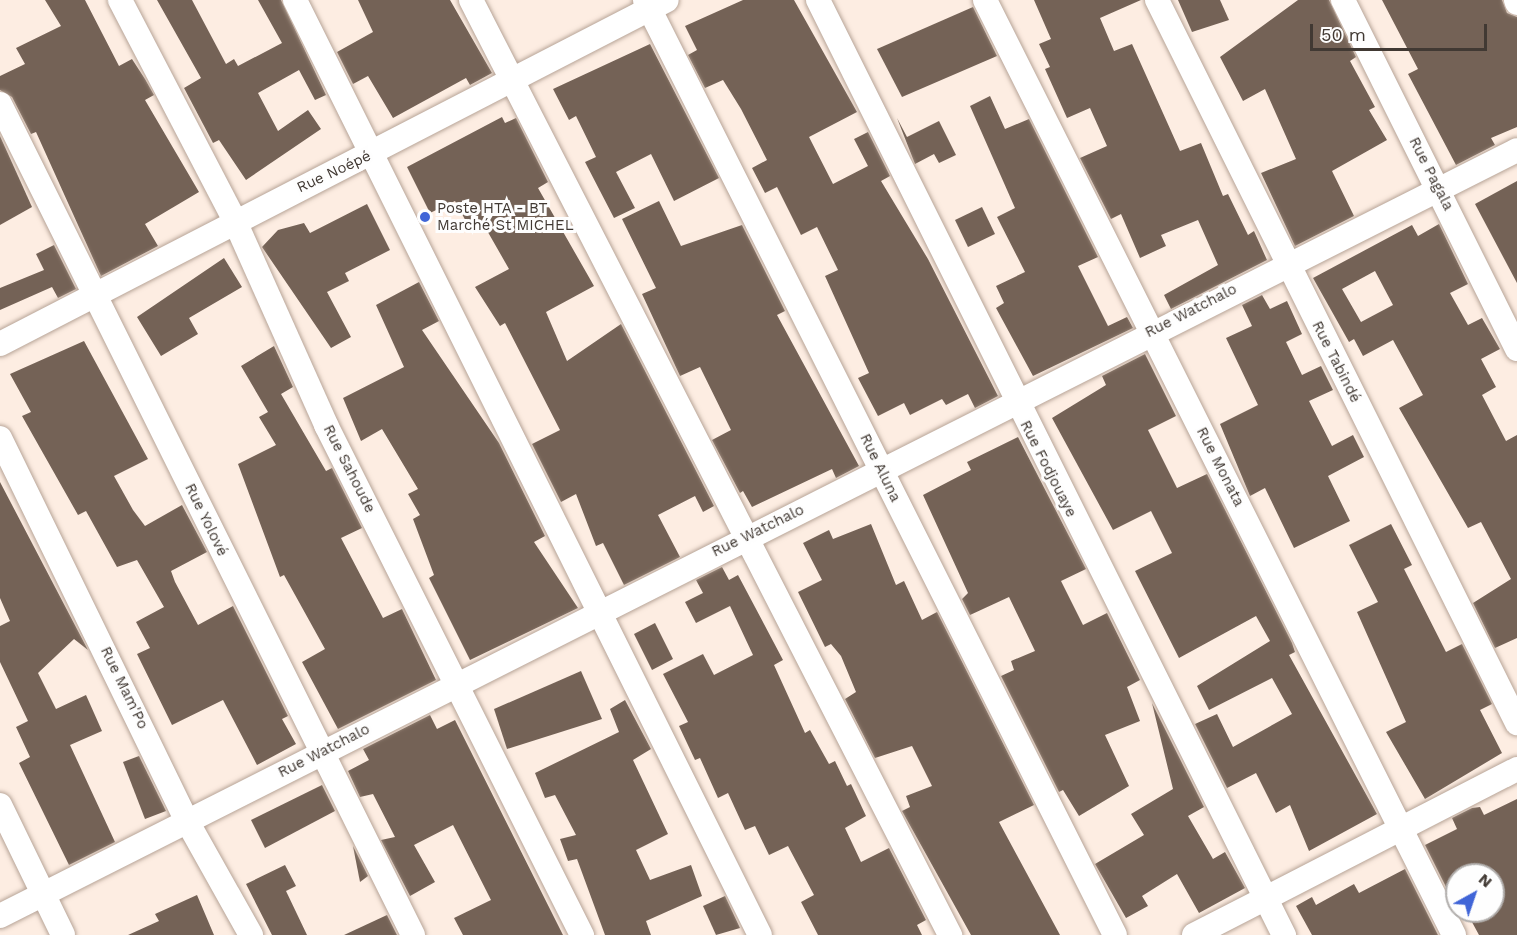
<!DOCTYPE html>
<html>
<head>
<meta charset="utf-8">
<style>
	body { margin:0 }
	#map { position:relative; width:1517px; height:935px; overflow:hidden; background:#fdede2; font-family:"Work Sans",sans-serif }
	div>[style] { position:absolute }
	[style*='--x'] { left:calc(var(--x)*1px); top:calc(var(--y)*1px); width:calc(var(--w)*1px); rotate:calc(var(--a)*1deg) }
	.building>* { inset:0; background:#746256 }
	.roads { filter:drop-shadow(0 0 2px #b7a497) drop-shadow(0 0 2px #b7a497) }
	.street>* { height:24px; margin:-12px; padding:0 12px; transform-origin:12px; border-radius:12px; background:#fff }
	.dots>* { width:16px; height:16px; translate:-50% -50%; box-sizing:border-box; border:3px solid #fefefe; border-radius:50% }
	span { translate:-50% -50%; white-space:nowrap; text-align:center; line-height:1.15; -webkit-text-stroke:6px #fefefe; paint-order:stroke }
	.street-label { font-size:15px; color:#413933 }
	.poi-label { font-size:15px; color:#413933 }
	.left { translate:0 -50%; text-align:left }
	.north { position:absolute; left:1445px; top:863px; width:60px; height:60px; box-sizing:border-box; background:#fefefe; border:2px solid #b2afad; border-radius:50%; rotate:40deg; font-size:16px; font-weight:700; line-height:24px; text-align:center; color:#413933 }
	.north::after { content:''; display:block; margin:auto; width:21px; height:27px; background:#4065d7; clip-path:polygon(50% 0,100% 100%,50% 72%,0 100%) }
	.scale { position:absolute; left:1310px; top:24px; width:177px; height:27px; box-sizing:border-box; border:3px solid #413933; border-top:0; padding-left:8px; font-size:18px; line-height:21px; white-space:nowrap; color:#413933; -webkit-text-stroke:4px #fefefe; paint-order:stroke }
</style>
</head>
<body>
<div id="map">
	<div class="building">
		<i style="clip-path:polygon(45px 0,85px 0,119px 66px,132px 59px,145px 79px,154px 95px,145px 100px,199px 192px,145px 224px,158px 246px,101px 276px,36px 132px,31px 134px,12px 97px,0 90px,0 76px,25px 64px,16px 48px,61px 26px)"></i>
		<i style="clip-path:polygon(157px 0,192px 0,226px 64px,234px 59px,238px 66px,282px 43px,258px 0,281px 0,326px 95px,315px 100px,299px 70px,258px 93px,278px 131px,308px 110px,321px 129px,246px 180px,219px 140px,213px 143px,184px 88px,201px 78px)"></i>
		<i style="clip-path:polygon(358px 0,450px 0,492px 73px,470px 85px,466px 78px,393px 118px,368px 76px,353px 84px,337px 52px,373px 32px)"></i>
		<i style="clip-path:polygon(743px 0,794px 0,857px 112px,809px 137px,833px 184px,868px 166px,854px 139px,868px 132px,890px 176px,881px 181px,928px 259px,998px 396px,975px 408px,968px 394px,946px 405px,942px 399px,910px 415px,904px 403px,878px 416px,858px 378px,869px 373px,825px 276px,838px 270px,817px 227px,801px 235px,777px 187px,765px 193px,752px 168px,767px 160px,741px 109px,723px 80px,705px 88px,688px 55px,697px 50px,685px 26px)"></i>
		<i style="clip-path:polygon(1034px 0,1141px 0,1100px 18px,1114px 51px,1132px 44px,1180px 151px,1201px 143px,1223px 196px,1228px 194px,1248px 235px,1254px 231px,1267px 260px,1171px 309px,1164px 295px,1218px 265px,1198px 220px,1161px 235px,1166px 246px,1140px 258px,1121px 214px,1111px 219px,1080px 158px,1107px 146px,1090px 108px,1067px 118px,1045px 69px,1050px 67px,1039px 44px,1051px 39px)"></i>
		<i style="clip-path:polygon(1178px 0,1220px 0,1229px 20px,1192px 32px)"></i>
		<i style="clip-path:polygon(1298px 0,1329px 0,1356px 57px,1350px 61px,1375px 107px,1369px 110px,1387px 140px,1332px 171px,1354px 216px,1295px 246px,1261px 173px,1296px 159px,1265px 89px,1243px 101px,1220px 57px)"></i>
		<i style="clip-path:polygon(1382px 0,1502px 0,1507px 13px,1517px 17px,1517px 127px,1491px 138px,1495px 145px,1456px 165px,1408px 74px,1418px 69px)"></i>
		<i style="clip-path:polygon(973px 7px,997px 56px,902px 97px,877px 49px)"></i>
		<i style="clip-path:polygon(650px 44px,719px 178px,674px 201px,651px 154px,616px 172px,635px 208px,614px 218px,585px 162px,596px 157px,576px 116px,569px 120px,553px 89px)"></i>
		<i style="clip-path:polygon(990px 96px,1005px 129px,1029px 119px,1098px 257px,1078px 266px,1108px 326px,1127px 317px,1133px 328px,1033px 376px,996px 308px,1004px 303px,996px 286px,1025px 272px,997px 217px,1015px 208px,970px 106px)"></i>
		<i style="clip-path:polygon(502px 117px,505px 123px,516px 118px,548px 182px,538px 188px,594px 286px,546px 312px,567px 361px,621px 324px,714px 506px,703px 512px,695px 496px,658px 515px,680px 557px,624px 585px,603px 543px,596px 546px,576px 494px,561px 502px,532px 444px,560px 430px,505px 323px,500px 326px,475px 287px,509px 269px,481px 220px,469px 227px,455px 201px,430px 213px,407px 167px)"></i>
		<i style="clip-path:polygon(897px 118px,907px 137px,939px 121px,956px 155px,939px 163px,934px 154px,915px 164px)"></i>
		<i style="clip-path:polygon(0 136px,32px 207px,0 225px)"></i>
		<i style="clip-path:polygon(1517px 181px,1517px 283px,1475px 204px)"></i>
		<i style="clip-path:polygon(659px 201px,681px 246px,742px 225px,785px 311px,777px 315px,859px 466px,836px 478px,832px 469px,752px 507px,743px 491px,740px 493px,712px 440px,731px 430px,700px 367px,680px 376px,642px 294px,656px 288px,622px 219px)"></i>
		<i style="clip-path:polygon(367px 204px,390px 250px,345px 273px,349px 281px,327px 292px,351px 337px,331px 348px,262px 247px,278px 230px,304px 223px,310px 233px)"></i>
		<i style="clip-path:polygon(982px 207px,995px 234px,968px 247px,955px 220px)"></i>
		<i style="clip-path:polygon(evenodd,1439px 224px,1468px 284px,1450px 293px,1468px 325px,1482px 318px,1500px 349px,1481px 359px,1496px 387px,1482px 395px,1506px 441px,1517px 435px,1517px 638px,1495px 648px,1473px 603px,1511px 579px,1481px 522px,1468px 528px,1399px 408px,1423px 395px,1393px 340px,1363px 356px,1354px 339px,1349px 342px,1313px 278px,1412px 225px,1418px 236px,1439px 224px,1375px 271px,1393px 305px,1361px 322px,1342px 289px,1375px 271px)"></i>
		<i style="clip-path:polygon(54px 245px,76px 289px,58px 298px,52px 287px,0 310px,0 288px,44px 270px,36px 254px)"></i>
		<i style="clip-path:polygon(224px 258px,242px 287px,189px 318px,198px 334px,161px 356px,137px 317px)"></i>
		<i style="clip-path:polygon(419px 282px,439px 321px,422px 330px,499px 443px,545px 536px,534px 542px,578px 608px,470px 660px,429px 578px,434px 575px,413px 519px,420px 515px,408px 494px,418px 489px,382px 429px,361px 441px,343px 398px,404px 367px,376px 305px)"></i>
		<i style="clip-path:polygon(1262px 295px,1270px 309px,1287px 301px,1302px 334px,1286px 342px,1302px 375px,1321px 366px,1333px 390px,1309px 401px,1332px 446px,1353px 435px,1364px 457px,1328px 476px,1350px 521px,1294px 548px,1265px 488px,1250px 496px,1220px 424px,1258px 405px,1226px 338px,1252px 326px,1242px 305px)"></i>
		<i style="clip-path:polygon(84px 341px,148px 459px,114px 476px,133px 510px,145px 526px,182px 505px,207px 552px,171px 571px,175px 582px,198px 625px,233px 606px,288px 716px,282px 719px,296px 744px,257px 765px,223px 700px,172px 725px,137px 654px,150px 648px,136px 622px,164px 607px,137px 560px,117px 567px,86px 511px,78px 515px,22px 416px,31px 412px,10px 374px)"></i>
		<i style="clip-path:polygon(274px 346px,293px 387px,281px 394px,326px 471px,332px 468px,362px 528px,341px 538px,383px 618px,402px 609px,436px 680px,338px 729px,302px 662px,325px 649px,284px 575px,280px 577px,238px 464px,276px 445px,259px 417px,268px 412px,241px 366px)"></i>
		<i style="clip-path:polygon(1145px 354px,1176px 416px,1148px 430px,1177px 488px,1207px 474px,1292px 643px,1295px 652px,1289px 655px,1377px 814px,1309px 851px,1290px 805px,1276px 813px,1256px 773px,1227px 788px,1195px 724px,1217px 714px,1233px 747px,1292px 714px,1272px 678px,1209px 710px,1197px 686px,1270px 641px,1256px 616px,1179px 658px,1135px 571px,1172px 553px,1151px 511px,1113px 530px,1052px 418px,1106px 385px,1102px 376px)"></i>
		<i style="clip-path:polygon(1018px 437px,1086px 569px,1061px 581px,1083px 625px,1107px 613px,1140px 680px,1127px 687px,1140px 721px,1105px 735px,1129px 786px,1079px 816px,1063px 790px,1059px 792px,1001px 676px,1014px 670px,1011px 661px,1035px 651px,1009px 597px,970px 615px,962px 599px,968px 593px,923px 495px,971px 470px,967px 462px)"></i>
		<i style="clip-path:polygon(0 482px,88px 650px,74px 639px,38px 673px,56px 709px,86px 695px,102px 731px,70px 745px,115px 842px,69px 865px,19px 763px,30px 757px,16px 727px,28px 721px,0 662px,0 626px,10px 621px,0 598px)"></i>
		<i style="clip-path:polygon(871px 524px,896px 585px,904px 581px,922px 620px,937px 612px,1034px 805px,999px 822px,1060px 935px,971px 935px,902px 811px,910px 807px,906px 796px,932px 786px,912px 746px,875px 758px,845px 699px,856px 692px,841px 656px,831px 644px,825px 647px,798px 592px,822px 580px,803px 543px,829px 530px,833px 539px)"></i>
		<i style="clip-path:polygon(1391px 524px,1412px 565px,1404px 569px,1446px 652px,1462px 644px,1492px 704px,1480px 710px,1502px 753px,1425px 799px,1386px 732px,1406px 722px,1357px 612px,1378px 602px,1349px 545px)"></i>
		<i style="clip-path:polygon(722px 567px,729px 580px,738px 575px,783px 660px,774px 665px,805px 733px,810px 730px,829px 764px,835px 761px,847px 786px,851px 784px,866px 816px,845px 828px,861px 862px,889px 848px,926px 920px,917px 925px,922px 935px,818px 935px,801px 902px,814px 895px,788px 846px,769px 855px,755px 826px,745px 830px,728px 793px,718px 798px,700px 758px,695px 760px,679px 726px,688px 722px,663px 674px,703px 654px,714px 675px,753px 655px,730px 606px,696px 623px,685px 602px,703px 593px,696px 580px)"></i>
		<i style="clip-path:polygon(655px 623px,673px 659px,652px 670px,634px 634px)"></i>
		<i style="clip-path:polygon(581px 671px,602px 719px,507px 749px,494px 709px)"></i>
		<i style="clip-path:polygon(625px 700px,651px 749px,633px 760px,668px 834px,636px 850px,650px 880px,691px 865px,702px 896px,646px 921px,651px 935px,605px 935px,577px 859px,568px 861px,560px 839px,576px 835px,555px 795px,545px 798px,535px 773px,619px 732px,610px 709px)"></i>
		<i style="clip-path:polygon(1152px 703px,1204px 807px,1188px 816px,1213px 859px,1225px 852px,1245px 888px,1199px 913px,1177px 874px,1142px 896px,1148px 906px,1126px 918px,1095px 864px,1144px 835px,1131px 814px,1173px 789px)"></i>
		<i style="clip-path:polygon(430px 715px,437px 729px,455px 720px,563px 935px,463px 935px,454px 918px,491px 900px,453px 825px,414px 845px,435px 882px,410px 896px,381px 840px,395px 837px,373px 794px,360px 797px,348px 771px,369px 760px,363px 749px)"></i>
		<i style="clip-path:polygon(139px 756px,166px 811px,145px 819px,123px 762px)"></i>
		<i style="clip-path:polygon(322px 785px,335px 811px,265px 848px,251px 820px)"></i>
		<i style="clip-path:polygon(1517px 799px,1517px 935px,1479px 935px,1466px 911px,1493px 911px,1493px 875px,1457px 875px,1457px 909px,1425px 845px,1457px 829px,1452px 818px,1472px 808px,1480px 807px,1484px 815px)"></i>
		<i style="clip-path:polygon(353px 846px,368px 876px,360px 882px)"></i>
		<i style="clip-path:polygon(285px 865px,296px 886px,286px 891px,307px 935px,272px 935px,246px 884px)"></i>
		<i style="clip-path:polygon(1405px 869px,1438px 935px,1312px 935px,1296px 906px,1312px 897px,1316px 905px,1354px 884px,1359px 893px)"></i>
		<i style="clip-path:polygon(197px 895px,214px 935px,128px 935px,159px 921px,155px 914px)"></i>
		<i style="clip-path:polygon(725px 896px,740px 928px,716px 935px,703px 906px)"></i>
		<i style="clip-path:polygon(387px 915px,397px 935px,344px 935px)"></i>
	</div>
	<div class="roads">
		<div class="street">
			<i style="--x:120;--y:0;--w:247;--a:62.5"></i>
			<i style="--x:234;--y:219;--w:226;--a:65.9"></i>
			<i style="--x:326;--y:425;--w:571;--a:63.35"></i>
			<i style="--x:295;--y:0;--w:1044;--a:63.56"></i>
			<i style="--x:471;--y:0;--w:1051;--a:62.87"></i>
			<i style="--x:645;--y:0;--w:1046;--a:63.31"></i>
			<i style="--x:818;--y:0;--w:1045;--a:63.51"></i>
			<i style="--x:985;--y:0;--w:1046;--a:63.36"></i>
			<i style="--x:1157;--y:0;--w:808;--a:63.53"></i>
			<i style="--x:1343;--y:0;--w:390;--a:63.5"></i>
			<i style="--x:1516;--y:0;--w:3;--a:72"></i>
			<i style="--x:0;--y:104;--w:928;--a:63.57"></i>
			<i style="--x:0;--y:344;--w:750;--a:-27.28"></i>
			<i style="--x:0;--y:438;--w:426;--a:64"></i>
			<i style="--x:187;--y:821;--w:131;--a:60.7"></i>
			<i style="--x:0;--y:805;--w:144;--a:64.1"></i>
			<i style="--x:0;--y:916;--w:1699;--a:-26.79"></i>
			<i style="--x:1194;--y:935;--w:363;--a:-27.2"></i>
		</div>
	</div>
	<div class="dots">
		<i style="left:425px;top:217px;background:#4065d7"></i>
	</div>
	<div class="street-label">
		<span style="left:334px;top:172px;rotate:-25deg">Rue Noépé</span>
		<span style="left:1431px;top:174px;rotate:63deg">Rue Pagala</span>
		<span style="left:1191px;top:311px;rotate:-27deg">Rue Watchalo</span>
		<span style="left:1336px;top:362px;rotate:63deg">Rue Tabindé</span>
		<span style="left:1220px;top:467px;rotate:63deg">Rue Monata</span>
		<span style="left:880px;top:468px;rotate:64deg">Rue Aluna</span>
		<span style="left:349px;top:469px;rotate:63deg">Rue Sahoude</span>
		<span style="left:1048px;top:469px;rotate:63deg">Rue Fodjouaye</span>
		<span style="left:206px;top:520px;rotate:64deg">Rue Yolové</span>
		<span style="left:758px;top:531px;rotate:-26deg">Rue Watchalo</span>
		<span style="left:124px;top:688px;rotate:64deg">Rue Mam'Po</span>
		<span style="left:324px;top:751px;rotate:-27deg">Rue Watchalo</span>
	</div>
	<div class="poi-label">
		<span class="left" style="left:437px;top:217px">Poste HTA - BT<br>Marché St MICHEL</span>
	</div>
	<div class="north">N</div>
	<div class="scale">50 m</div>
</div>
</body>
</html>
